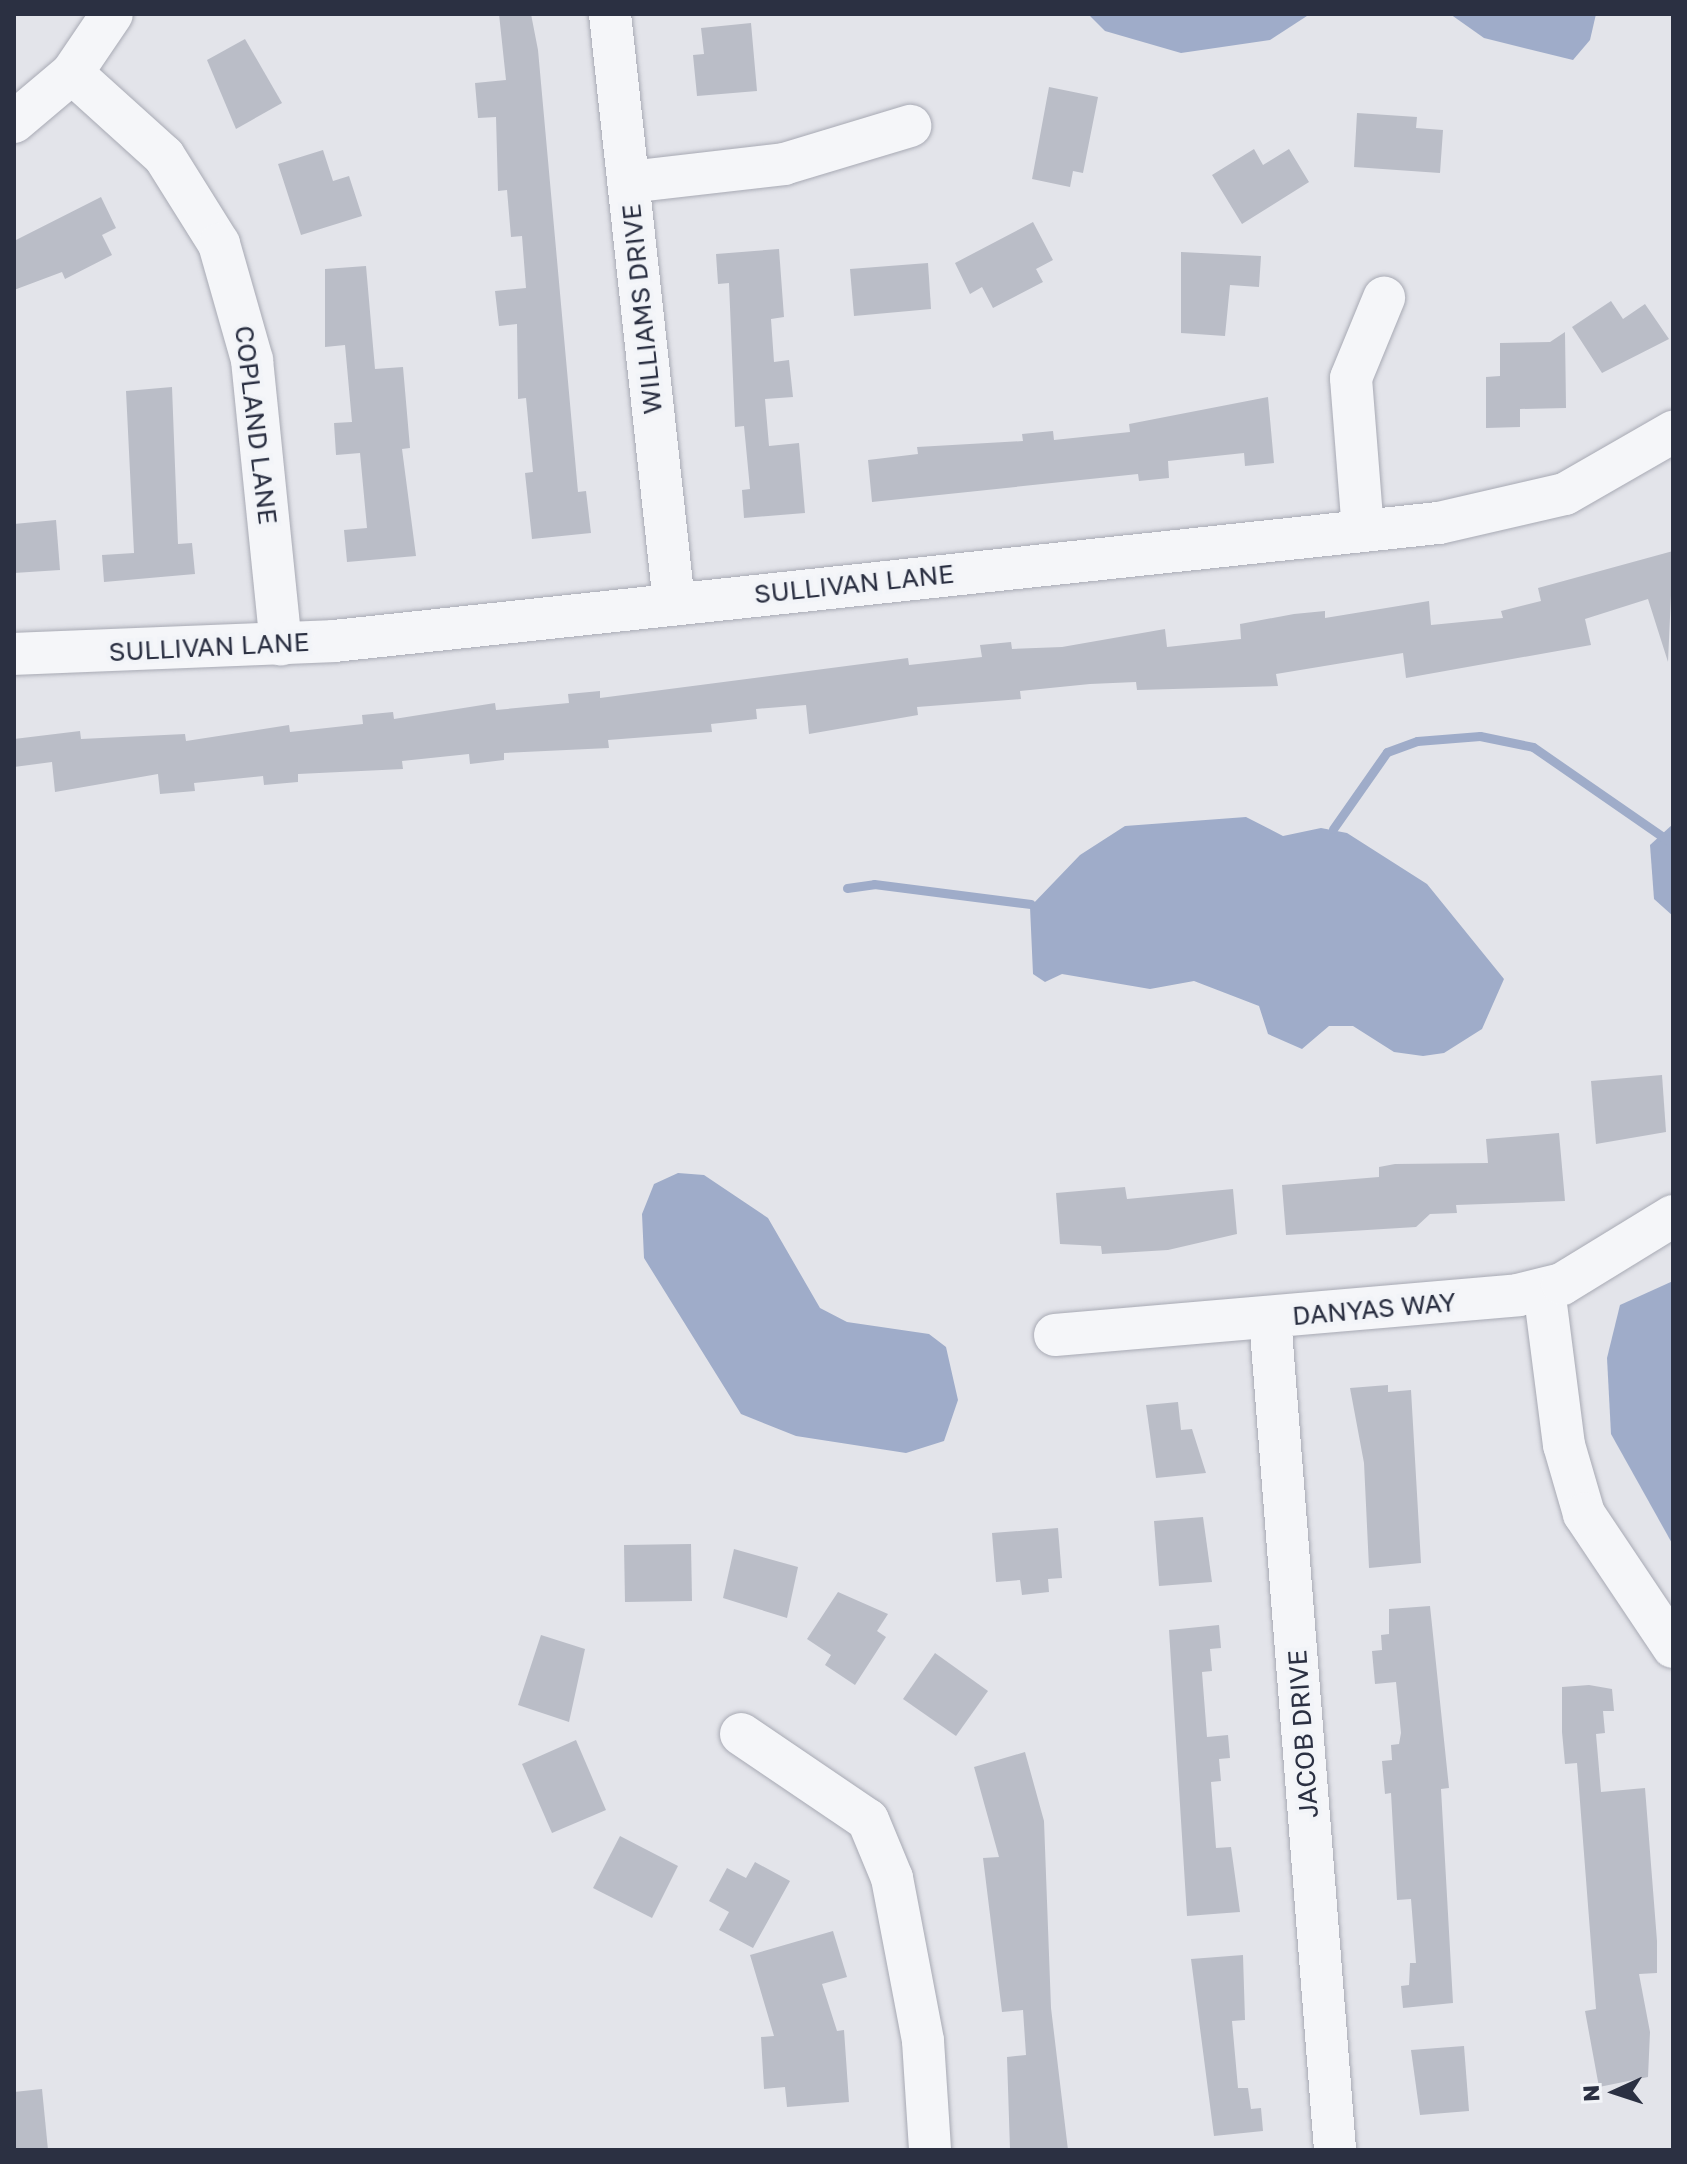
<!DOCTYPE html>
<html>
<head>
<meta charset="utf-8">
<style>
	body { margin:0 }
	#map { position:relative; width:1687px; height:2164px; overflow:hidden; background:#e3e4ea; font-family:"Golos Text",sans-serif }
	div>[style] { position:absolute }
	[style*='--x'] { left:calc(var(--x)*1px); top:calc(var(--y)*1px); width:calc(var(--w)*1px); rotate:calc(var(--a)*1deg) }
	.water>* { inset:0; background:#9facc9 }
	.stream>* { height:9px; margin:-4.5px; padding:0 4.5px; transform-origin:4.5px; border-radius:4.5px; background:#9facc9 }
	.building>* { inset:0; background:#babdc7 }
	.roads { filter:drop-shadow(0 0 2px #a8aab4) drop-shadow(0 0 2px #a8aab4) }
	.minor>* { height:42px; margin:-21px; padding:0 21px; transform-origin:21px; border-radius:21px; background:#f5f6f9 }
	span { translate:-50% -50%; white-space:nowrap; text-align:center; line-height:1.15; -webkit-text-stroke:8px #f2f4f8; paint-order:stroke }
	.street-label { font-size:26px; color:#2b3042 }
	.frame { position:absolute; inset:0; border:16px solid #2b3042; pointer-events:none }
	.north { position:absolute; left:1575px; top:2052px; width:80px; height:80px; -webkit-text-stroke:6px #f2f4f8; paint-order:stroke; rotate:267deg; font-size:22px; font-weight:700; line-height:32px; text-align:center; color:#2b3042 }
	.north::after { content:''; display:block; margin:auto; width:28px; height:36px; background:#2b3042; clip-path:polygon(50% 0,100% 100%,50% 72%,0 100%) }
</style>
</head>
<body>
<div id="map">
	<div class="water">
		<i style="clip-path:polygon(1088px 14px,1310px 14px,1270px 40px,1181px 53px,1105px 31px)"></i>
		<i style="clip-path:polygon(1450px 14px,1596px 14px,1590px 40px,1573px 60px,1484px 38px)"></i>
		<i style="clip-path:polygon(1246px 817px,1283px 836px,1321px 828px,1347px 833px,1427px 884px,1504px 979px,1482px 1029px,1444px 1053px,1423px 1056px,1394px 1052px,1353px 1026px,1329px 1026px,1302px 1049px,1268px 1034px,1259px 1006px,1194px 981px,1150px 989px,1062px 974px,1045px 982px,1033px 974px,1030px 907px,1080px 855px,1125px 826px)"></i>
		<i style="clip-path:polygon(1673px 824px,1673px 916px,1654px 899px,1650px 845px)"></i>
		<i style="clip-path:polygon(678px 1173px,704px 1175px,768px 1218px,820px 1308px,847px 1322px,929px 1334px,946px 1347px,958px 1400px,944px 1441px,906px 1453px,796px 1436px,741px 1414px,644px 1258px,642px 1214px,654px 1184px)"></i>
		<i style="clip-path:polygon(1673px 1281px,1673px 1545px,1611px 1434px,1607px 1358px,1620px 1305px)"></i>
	</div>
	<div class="stream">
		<i style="--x:1333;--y:829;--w:94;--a:-55"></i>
		<i style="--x:1387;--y:752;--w:32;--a:-20"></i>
		<i style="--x:1417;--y:741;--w:63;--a:-4.5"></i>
		<i style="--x:1480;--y:736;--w:54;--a:11.7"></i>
		<i style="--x:1533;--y:747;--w:170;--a:34.7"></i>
		<i style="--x:847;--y:888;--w:27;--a:-8"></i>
		<i style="--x:874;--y:884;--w:158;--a:7.3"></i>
	</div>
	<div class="building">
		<i style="clip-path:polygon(499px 14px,531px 14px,538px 50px,578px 492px,586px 491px,591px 533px,532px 539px,525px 473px,533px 472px,526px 398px,518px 399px,517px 324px,499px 326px,495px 291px,526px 288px,522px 236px,511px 237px,507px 190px,498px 191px,496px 117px,478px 118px,475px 83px,506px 80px)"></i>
		<i style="clip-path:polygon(751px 23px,757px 91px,697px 96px,693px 55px,704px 54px,701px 28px)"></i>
		<i style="clip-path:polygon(245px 39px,282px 103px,236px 129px,207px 60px)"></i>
		<i style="clip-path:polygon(1049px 87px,1098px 97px,1083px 173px,1073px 171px,1070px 187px,1032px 179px)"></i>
		<i style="clip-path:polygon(1357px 113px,1417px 117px,1416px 128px,1443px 130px,1440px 173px,1354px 167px)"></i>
		<i style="clip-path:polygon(1254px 149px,1263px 165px,1289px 149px,1309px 182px,1242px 224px,1212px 175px)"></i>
		<i style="clip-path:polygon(323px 150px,333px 181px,349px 176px,362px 216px,301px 235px,278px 164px)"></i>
		<i style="clip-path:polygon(101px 197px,116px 228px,102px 235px,112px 255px,65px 279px,62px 272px,14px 290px,14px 241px)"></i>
		<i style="clip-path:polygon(1033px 222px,1053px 260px,1036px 269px,1043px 282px,993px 308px,982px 287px,970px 294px,955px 263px)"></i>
		<i style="clip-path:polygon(779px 249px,784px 317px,771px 319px,774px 362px,789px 360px,793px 397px,765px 399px,769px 446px,799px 443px,805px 513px,744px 518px,742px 490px,750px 489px,744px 426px,735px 427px,729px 283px,718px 284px,716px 254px)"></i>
		<i style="clip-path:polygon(1181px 252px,1261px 256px,1259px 287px,1230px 285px,1225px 336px,1181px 333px)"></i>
		<i style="clip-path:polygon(928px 263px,931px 309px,854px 316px,850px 269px)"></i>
		<i style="clip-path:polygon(366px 266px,375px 369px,403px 367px,410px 448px,402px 449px,416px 556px,347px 562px,344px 530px,367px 528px,360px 453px,336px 455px,334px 423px,352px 422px,345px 345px,325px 347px,325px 269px)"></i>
		<i style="clip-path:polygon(1611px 301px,1623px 319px,1645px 304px,1669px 339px,1602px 373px,1572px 327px)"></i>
		<i style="clip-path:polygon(1565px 332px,1566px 408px,1520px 409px,1520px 427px,1486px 428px,1486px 377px,1500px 376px,1500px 343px,1550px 342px)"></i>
		<i style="clip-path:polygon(172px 387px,178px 544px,192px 543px,195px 574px,104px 582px,102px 555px,134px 553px,126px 391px)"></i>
		<i style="clip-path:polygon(1268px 397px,1274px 463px,1245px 466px,1244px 453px,1168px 461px,1169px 478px,1139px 481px,1138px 474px,872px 502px,868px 460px,918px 454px,917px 447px,1023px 441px,1022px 434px,1053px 431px,1054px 440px,1130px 432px,1129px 424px)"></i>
		<i style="clip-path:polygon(56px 520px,60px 570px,14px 573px,14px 524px)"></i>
		<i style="clip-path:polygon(1673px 551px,1668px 662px,1648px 599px,1585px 619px,1591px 645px,1406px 678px,1403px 653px,1276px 674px,1278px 686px,1137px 690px,1136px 682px,1090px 684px,1020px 691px,1021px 699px,917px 707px,918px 715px,809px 734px,806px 705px,756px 709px,757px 719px,711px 724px,712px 732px,608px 740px,609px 748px,504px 753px,504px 760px,470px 764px,469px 754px,402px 761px,403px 769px,298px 774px,298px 782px,264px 785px,263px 776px,194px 783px,195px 791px,160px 794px,158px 774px,55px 792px,52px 762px,14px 767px,14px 739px,80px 731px,81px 739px,185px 734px,186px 741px,289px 725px,290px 732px,363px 724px,362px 715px,393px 712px,394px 719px,495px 703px,496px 710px,569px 703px,568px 694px,600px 691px,600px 698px,908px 658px,909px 665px,982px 657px,980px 645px,1011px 642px,1012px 649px,1062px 647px,1165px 629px,1167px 647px,1241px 639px,1240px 624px,1294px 614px,1325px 611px,1325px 618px,1429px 601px,1431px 625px,1503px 618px,1501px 611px,1541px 601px,1538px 588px)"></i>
		<i style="clip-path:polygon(1662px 1075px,1666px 1132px,1596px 1144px,1591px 1081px)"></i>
		<i style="clip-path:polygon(1559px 1133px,1565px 1201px,1456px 1205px,1457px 1213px,1430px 1214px,1416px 1227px,1286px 1235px,1282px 1185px,1379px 1177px,1379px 1167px,1395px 1164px,1488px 1163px,1486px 1139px)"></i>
		<i style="clip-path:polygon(1125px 1187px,1127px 1199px,1233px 1189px,1237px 1234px,1168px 1250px,1102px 1254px,1101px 1246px,1060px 1244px,1056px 1193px)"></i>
		<i style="clip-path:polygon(1388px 1385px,1388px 1392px,1411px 1390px,1421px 1563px,1369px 1568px,1364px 1463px,1350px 1388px)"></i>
		<i style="clip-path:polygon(1178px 1402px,1181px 1430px,1192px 1429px,1206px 1473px,1156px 1478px,1146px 1405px)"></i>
		<i style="clip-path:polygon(1203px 1517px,1212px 1582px,1159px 1586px,1154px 1521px)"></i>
		<i style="clip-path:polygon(1058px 1528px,1062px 1578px,1048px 1579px,1049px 1592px,1022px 1595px,1020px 1580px,996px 1582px,992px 1533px)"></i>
		<i style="clip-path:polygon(691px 1544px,692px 1601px,625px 1602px,624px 1545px)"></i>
		<i style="clip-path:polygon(734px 1549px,798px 1567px,787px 1618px,723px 1598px)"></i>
		<i style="clip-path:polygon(838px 1592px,888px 1614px,877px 1631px,886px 1637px,855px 1685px,825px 1665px,831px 1655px,807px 1639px)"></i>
		<i style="clip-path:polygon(1430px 1606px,1449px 1788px,1441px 1789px,1453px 2003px,1403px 2008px,1401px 1986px,1409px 1985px,1410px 1963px,1416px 1963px,1411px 1899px,1397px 1900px,1391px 1793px,1385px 1794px,1382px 1761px,1392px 1760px,1391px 1745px,1399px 1744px,1401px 1733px,1396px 1682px,1375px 1684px,1372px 1651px,1382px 1650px,1381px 1635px,1389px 1634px,1389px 1609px)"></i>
		<i style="clip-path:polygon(1219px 1625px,1221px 1648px,1210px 1649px,1212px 1671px,1202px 1672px,1207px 1737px,1228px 1735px,1230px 1758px,1219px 1759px,1221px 1781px,1211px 1782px,1216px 1848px,1231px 1847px,1240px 1912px,1187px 1916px,1169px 1630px)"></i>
		<i style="clip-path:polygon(541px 1635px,585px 1649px,569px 1722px,518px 1705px)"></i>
		<i style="clip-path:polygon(935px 1653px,988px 1691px,956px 1736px,903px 1699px)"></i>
		<i style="clip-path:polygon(1589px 1685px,1612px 1689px,1614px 1711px,1603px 1711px,1605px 1733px,1596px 1734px,1601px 1792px,1645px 1788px,1657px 1941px,1657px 1973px,1639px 1974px,1650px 2032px,1648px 2077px,1599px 2087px,1585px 2011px,1596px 2009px,1577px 1763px,1565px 1764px,1562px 1732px,1562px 1687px)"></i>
		<i style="clip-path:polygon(576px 1740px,606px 1810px,552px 1833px,522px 1764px)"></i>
		<i style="clip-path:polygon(1025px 1752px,1044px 1821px,1051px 2008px,1068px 2150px,1010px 2150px,1007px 2057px,1026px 2055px,1023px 2010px,1002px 2012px,983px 1858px,999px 1857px,974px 1767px)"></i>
		<i style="clip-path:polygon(620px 1836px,678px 1866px,652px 1918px,593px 1888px)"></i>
		<i style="clip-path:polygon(755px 1862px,790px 1881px,753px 1948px,719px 1930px,729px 1912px,709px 1901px,727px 1868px,746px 1878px)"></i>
		<i style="clip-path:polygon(833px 1931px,847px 1977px,822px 1984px,837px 2031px,844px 2030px,849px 2102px,787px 2107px,785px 2087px,764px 2089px,761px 2037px,774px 2036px,750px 1955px)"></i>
		<i style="clip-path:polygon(1243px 1955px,1245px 2020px,1232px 2021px,1238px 2088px,1248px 2088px,1251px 2109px,1261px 2108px,1263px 2131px,1214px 2136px,1191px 1959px)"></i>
		<i style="clip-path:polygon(1464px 2046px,1469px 2111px,1420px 2115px,1411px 2050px)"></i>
		<i style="clip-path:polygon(42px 2089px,48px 2150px,14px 2150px,14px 2092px)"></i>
	</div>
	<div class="roads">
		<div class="minor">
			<i style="--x:610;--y:14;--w:592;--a:83.8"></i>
			<i style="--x:72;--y:73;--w:124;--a:42.1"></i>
			<i style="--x:164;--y:156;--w:104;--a:58"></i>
			<i style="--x:219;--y:244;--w:121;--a:74.1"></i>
			<i style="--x:252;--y:360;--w:286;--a:84.2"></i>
			<i style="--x:14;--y:122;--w:76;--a:-40.2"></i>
			<i style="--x:72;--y:73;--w:71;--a:-55.9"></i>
			<i style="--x:629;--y:182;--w:156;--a:-6.6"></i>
			<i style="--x:784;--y:164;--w:132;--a:-16.8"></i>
			<i style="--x:1363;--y:531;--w:153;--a:-94.5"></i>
			<i style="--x:1351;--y:378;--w:87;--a:-67.6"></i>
			<i style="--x:14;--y:654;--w:320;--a:-2.3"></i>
			<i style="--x:334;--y:641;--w:1111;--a:-6.1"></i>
			<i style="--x:1439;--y:523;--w:129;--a:-13"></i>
			<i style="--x:1565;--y:494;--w:125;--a:-29.9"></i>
			<i style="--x:1544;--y:1289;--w:157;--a:82.7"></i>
			<i style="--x:1564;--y:1445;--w:72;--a:73.8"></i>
			<i style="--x:1584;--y:1514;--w:160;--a:56.2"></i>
			<i style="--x:1270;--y:1318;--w:835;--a:85.53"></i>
			<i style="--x:1055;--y:1335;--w:465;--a:-4.9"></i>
			<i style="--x:1518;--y:1295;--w:45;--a:-14"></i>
			<i style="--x:1562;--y:1284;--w:130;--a:-31.5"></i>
			<i style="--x:741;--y:1734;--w:153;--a:34.1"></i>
			<i style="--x:868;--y:1820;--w:63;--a:67.5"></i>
			<i style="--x:892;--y:1878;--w:166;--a:79.2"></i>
			<i style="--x:923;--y:2041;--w:109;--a:86.3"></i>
		</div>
	</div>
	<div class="street-label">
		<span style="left:642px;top:309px;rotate:-96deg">WILLIAMS DRIVE</span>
		<span style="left:256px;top:425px;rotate:83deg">COPLAND LANE</span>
		<span style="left:854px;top:584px;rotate:-6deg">SULLIVAN LANE</span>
		<span style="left:209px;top:647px;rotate:-3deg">SULLIVAN LANE</span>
		<span style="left:1374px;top:1309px;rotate:-5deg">DANYAS WAY</span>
		<span style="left:1303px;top:1734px;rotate:-94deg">JACOB DRIVE</span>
	</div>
	<div class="frame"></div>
	<div class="north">N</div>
</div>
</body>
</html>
